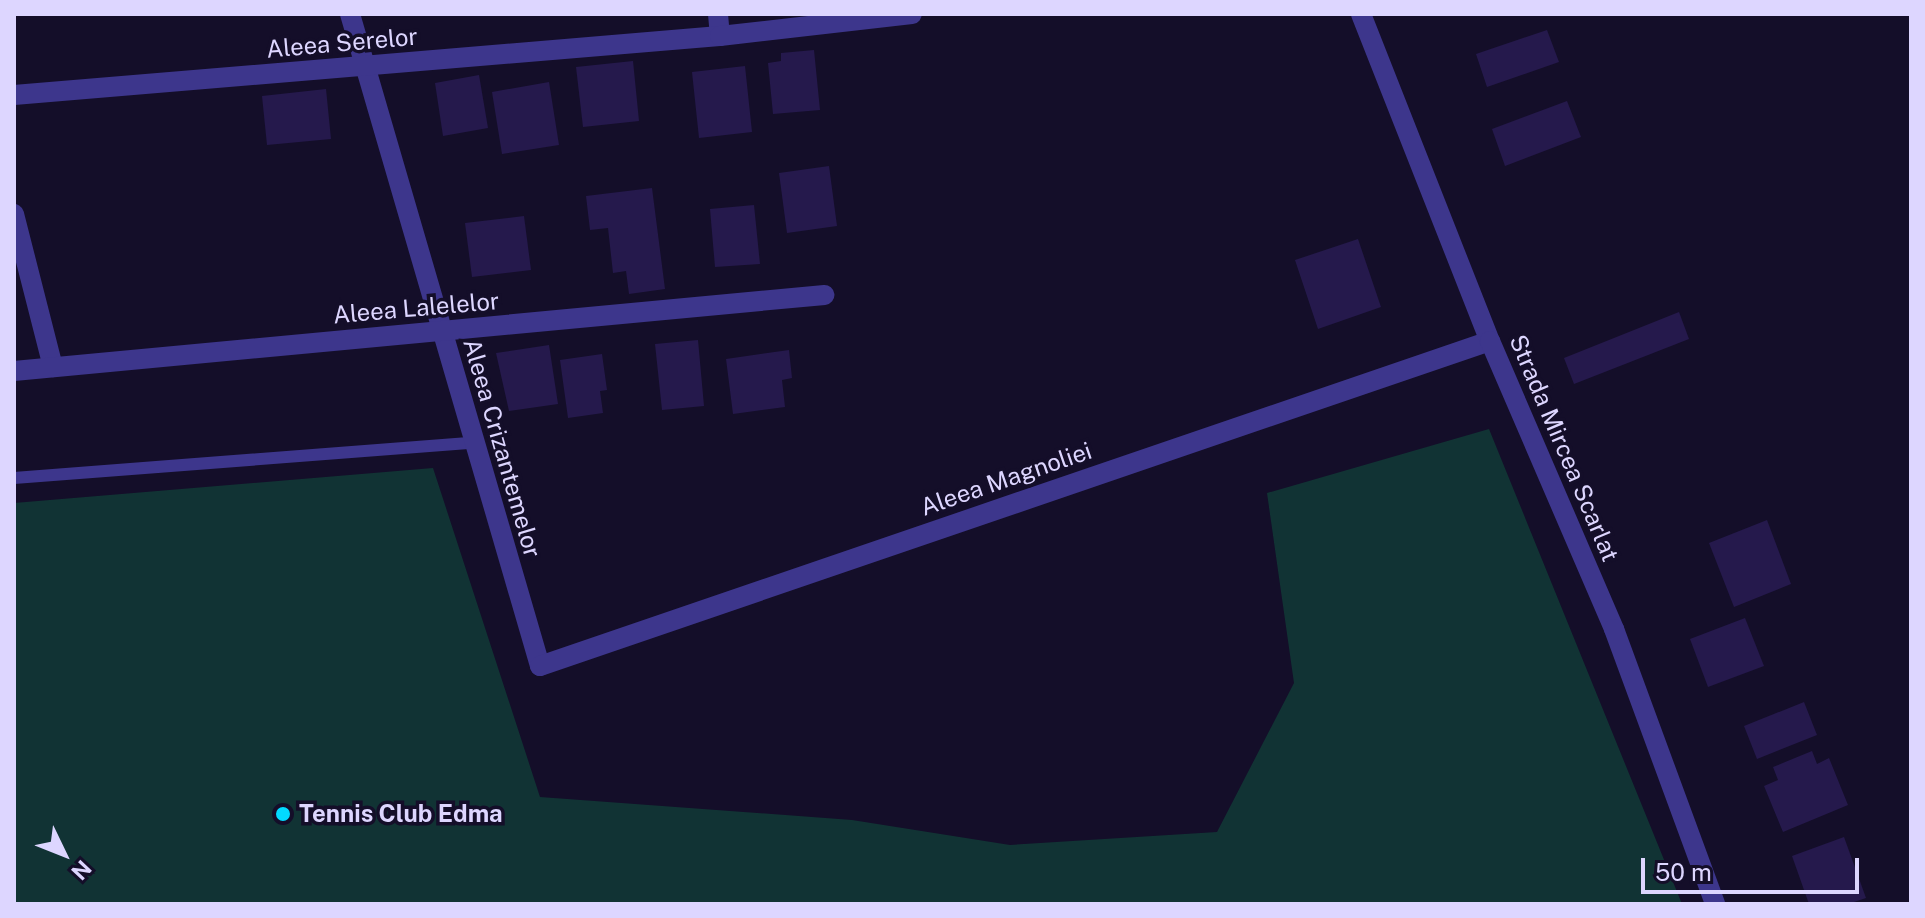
<!DOCTYPE html>
<html>
<head>
<meta charset="utf-8">
<style>
	body { margin:0 }
	#map { position:relative; width:1925px; height:918px; overflow:hidden; background:#140e29; font-family:"Public Sans",sans-serif }
	div>[style] { position:absolute }
	[style*='--x'] { left:calc(var(--x)*1px); top:calc(var(--y)*1px); width:calc(var(--w)*1px); rotate:calc(var(--a)*1deg) }
	.green>* { inset:0; background:#113334 }
	.building>* { inset:0; background:#25194c }
	.service>* { height:12px; margin:-6px; padding:0 6px; transform-origin:6px; border-radius:6px; background:#3d368c }
	.minor>* { height:20px; margin:-10px; padding:0 10px; transform-origin:10px; border-radius:10px; background:#3d368c }
	.dots>* { width:22px; height:22px; translate:-50% -50%; box-sizing:border-box; border:4px solid #140e29; border-radius:50% }
	span { translate:-50% -50%; white-space:nowrap; text-align:center; line-height:1.15; -webkit-text-stroke:7px #140e29; paint-order:stroke }
	.street-label { font-size:24px; color:#ddd6ff }
	.poi-label { font-size:24px; color:#ddd6ff; font-weight:700 }
	.left { translate:0 -50%; text-align:left }
	.frame { position:absolute; inset:0; border:16px solid #ddd6ff; pointer-events:none }
	.north { position:absolute; left:24px; top:814px; width:80px; height:80px; -webkit-text-stroke:6px #140e29; paint-order:stroke; rotate:133deg; font-size:22px; font-weight:700; line-height:32px; text-align:center; color:#ddd6ff }
	.north::after { content:''; display:block; margin:auto; width:28px; height:36px; background:#ddd6ff; clip-path:polygon(50% 0,100% 100%,50% 72%,0 100%) }
	.scale { position:absolute; left:1641px; top:858px; width:218px; height:36px; box-sizing:border-box; border:4px solid #ddd6ff; border-top:0; padding-left:10px; font-size:24px; line-height:28px; white-space:nowrap; color:#ddd6ff; -webkit-text-stroke:6px #140e29; paint-order:stroke }
</style>
</head>
<body>
<div id="map">
	<div class="green">
		<i style="clip-path:polygon(1489px 429px,1682px 904px,14px 904px,14px 503px,433px 468px,540px 797px,852px 820px,1010px 845px,1217px 832px,1294px 683px,1267px 493px)"></i>
	</div>
	<div class="building">
		<i style="clip-path:polygon(1547px 30px,1559px 62px,1487px 87px,1476px 54px)"></i>
		<i style="clip-path:polygon(814px 50px,820px 110px,773px 114px,768px 63px,781px 61px,781px 53px)"></i>
		<i style="clip-path:polygon(633px 61px,639px 121px,583px 127px,576px 67px)"></i>
		<i style="clip-path:polygon(745px 66px,752px 132px,699px 138px,692px 72px)"></i>
		<i style="clip-path:polygon(479px 75px,488px 128px,443px 136px,435px 83px)"></i>
		<i style="clip-path:polygon(549px 82px,559px 145px,502px 154px,492px 92px)"></i>
		<i style="clip-path:polygon(326px 89px,331px 139px,267px 145px,262px 96px)"></i>
		<i style="clip-path:polygon(1567px 101px,1581px 137px,1505px 166px,1492px 129px)"></i>
		<i style="clip-path:polygon(829px 166px,837px 226px,787px 233px,779px 173px)"></i>
		<i style="clip-path:polygon(652px 188px,665px 289px,629px 294px,626px 271px,613px 273px,608px 228px,590px 230px,586px 196px)"></i>
		<i style="clip-path:polygon(754px 205px,760px 264px,715px 267px,710px 209px)"></i>
		<i style="clip-path:polygon(524px 216px,531px 270px,472px 277px,465px 223px)"></i>
		<i style="clip-path:polygon(1358px 239px,1381px 307px,1318px 329px,1295px 260px)"></i>
		<i style="clip-path:polygon(1679px 312px,1689px 339px,1574px 384px,1564px 358px)"></i>
		<i style="clip-path:polygon(698px 340px,704px 406px,662px 410px,655px 344px)"></i>
		<i style="clip-path:polygon(549px 345px,558px 404px,509px 411px,496px 353px)"></i>
		<i style="clip-path:polygon(789px 350px,792px 378px,782px 380px,785px 407px,733px 414px,726px 359px)"></i>
		<i style="clip-path:polygon(602px 354px,607px 390px,600px 391px,603px 413px,568px 418px,560px 360px)"></i>
		<i style="clip-path:polygon(1767px 520px,1791px 584px,1734px 607px,1709px 543px)"></i>
		<i style="clip-path:polygon(1745px 618px,1764px 666px,1708px 687px,1690px 639px)"></i>
		<i style="clip-path:polygon(1804px 702px,1817px 735px,1757px 759px,1744px 726px)"></i>
		<i style="clip-path:polygon(1812px 751px,1817px 764px,1829px 758px,1848px 805px,1783px 832px,1764px 786px,1778px 780px,1773px 767px)"></i>
		<i style="clip-path:polygon(1844px 837px,1866px 898px,1848px 904px,1809px 904px,1792px 856px)"></i>
	</div>
	<div class="service">
		<i style="--x:14;--y:478;--w:459;--a:-4.4"></i>
	</div>
	<div class="minor">
		<i style="--x:350;--y:14;--w:679;--a:73.75"></i>
		<i style="--x:540;--y:666;--w:1004;--a:-18.89"></i>
		<i style="--x:718;--y:14;--w:22;--a:85"></i>
		<i style="--x:1361;--y:14;--w:352;--a:68.5"></i>
		<i style="--x:1490;--y:341;--w:314;--a:66.7"></i>
		<i style="--x:1614;--y:629;--w:293;--a:69.8"></i>
		<i style="--x:14;--y:95;--w:708;--a:-4.78"></i>
		<i style="--x:720;--y:36;--w:193;--a:-6.5"></i>
		<i style="--x:14;--y:214;--w:158;--a:75.7"></i>
		<i style="--x:14;--y:371;--w:814;--a:-5.36"></i>
	</div>
	<div class="dots">
		<i style="left:283px;top:814px;background:#02daff"></i>
	</div>
	<div class="street-label">
		<span style="left:342px;top:43px;rotate:-5deg">Aleea Serelor</span>
		<span style="left:416px;top:308px;rotate:-5deg">Aleea Lalelelor</span>
		<span style="left:502px;top:448px;rotate:74deg">Aleea Crizantemelor</span>
		<span style="left:1564px;top:448px;rotate:67deg">Strada Mircea Scarlat</span>
		<span style="left:1006px;top:479px;rotate:-19deg">Aleea Magnoliei</span>
	</div>
	<div class="poi-label">
		<span class="left" style="left:299px;top:814px">Tennis Club Edma</span>
	</div>
	<div class="frame"></div>
	<div class="north">N</div>
	<div class="scale">50 m</div>
</div>
</body>
</html>
